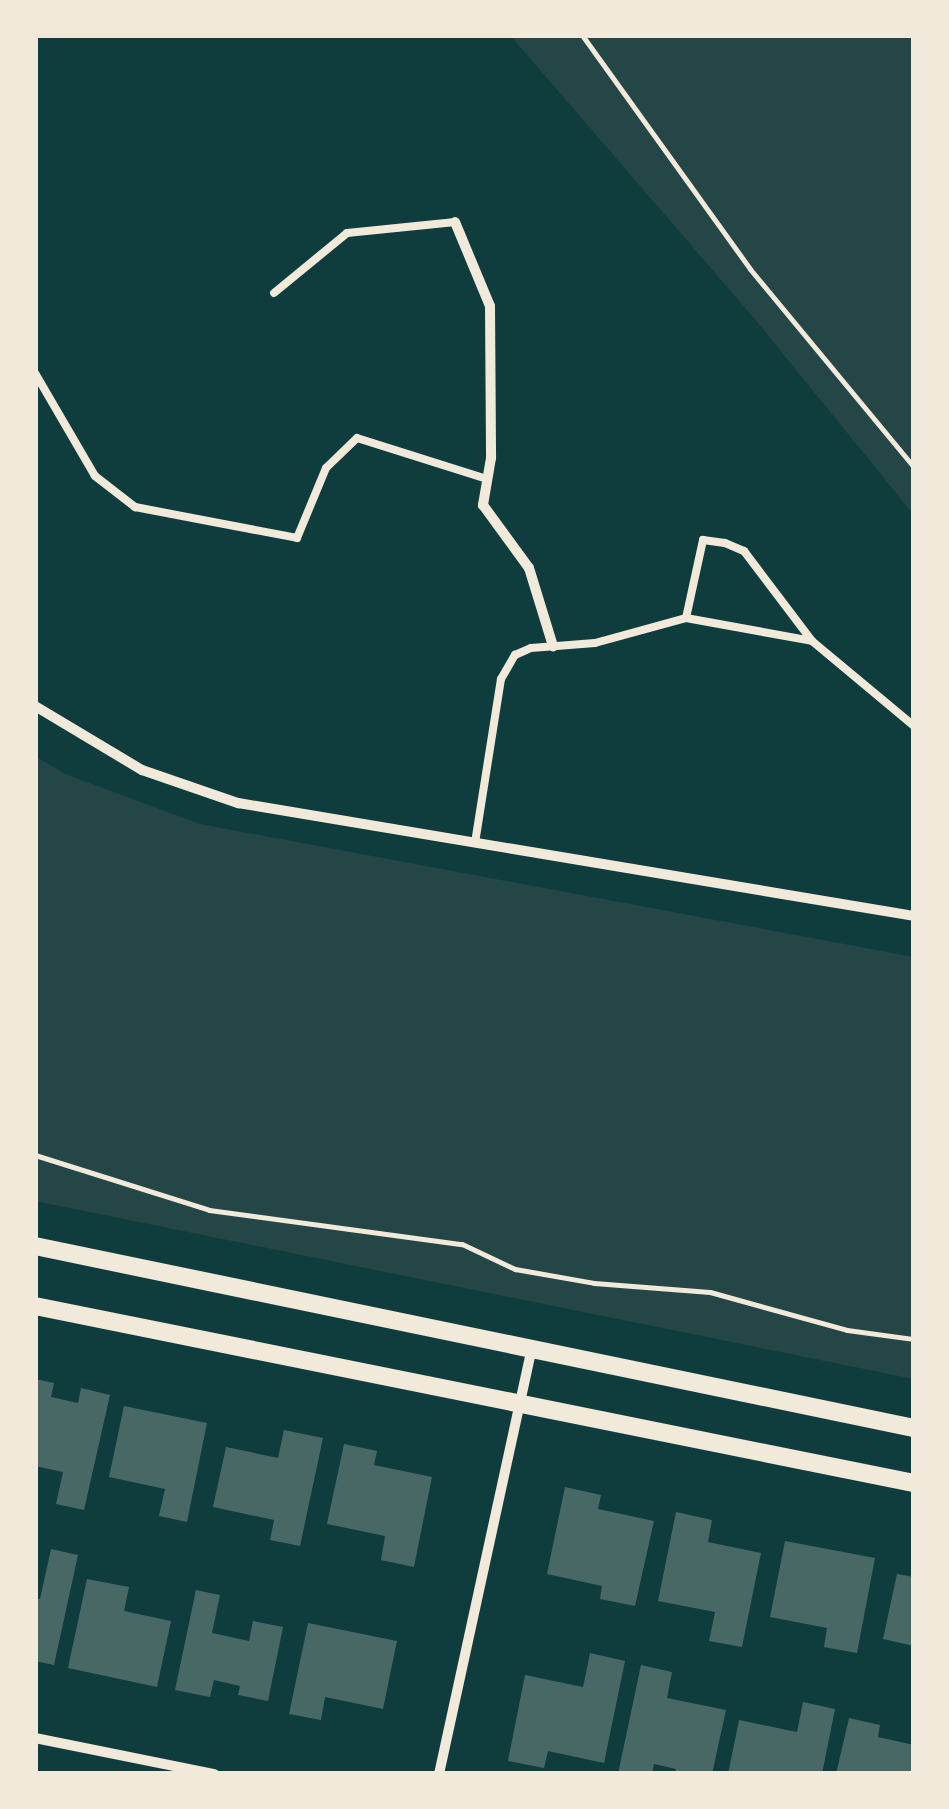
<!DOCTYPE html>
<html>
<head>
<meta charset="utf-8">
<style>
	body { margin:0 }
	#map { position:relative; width:949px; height:1809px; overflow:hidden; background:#0f3d3e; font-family:"DejaVu Sans",sans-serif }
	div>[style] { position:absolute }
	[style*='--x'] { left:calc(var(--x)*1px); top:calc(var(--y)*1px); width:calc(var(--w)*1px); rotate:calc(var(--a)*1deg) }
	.green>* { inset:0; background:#244646 }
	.building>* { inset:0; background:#486865 }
	.path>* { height:5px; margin:-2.5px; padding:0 2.5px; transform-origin:2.5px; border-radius:2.5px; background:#f1e9da }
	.service>* { height:8px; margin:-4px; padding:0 4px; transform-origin:4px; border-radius:4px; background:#f1e9da }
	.minor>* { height:10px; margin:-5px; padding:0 5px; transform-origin:5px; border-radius:5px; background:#f1e9da }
	.tertiary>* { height:18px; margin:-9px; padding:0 9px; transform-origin:9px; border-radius:9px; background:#f1e9da }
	span { translate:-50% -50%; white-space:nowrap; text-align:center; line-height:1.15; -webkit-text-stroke:9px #f1e9da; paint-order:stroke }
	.frame { position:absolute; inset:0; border:38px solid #f1e9da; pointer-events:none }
</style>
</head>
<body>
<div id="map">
	<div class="green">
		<i style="clip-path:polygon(510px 35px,914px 35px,914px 515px,753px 317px)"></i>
		<i style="clip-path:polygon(35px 756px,65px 774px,200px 824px,914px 957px,914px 1379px,35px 1201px)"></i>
	</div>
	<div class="building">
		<i style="clip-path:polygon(35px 1379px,54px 1383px,51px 1397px,78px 1403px,81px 1388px,110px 1395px,84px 1510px,56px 1504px,63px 1472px,35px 1466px)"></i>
		<i style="clip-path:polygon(124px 1406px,207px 1423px,187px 1522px,159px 1516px,165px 1489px,109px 1477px)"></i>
		<i style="clip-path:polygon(284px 1430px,323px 1438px,300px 1546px,270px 1540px,274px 1520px,213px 1507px,226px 1447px,278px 1458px)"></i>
		<i style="clip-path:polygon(344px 1444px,377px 1451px,374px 1465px,432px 1477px,414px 1567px,381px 1560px,385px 1536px,327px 1524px)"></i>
		<i style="clip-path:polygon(565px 1487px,601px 1495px,598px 1509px,654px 1521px,635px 1606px,600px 1599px,602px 1586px,547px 1574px)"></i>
		<i style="clip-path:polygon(676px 1512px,712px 1520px,708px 1542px,761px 1553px,742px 1647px,709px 1641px,715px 1612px,658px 1601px)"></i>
		<i style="clip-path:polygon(785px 1541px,875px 1558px,857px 1653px,824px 1647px,827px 1628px,770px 1617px)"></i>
		<i style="clip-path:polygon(51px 1549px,78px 1555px,54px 1665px,35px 1661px,35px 1598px,40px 1599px)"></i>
		<i style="clip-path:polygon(897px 1574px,914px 1577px,914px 1646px,883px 1639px)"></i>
		<i style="clip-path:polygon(87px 1579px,129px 1587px,124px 1611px,171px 1621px,157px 1687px,68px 1668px)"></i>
		<i style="clip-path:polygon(196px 1590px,220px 1595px,212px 1633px,249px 1641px,253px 1621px,283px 1627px,268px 1701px,238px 1695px,240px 1686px,214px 1680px,210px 1697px,175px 1690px)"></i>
		<i style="clip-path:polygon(308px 1623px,397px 1641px,383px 1709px,325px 1697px,321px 1720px,289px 1714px)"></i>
		<i style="clip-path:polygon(590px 1653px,625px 1661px,604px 1763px,548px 1751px,544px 1768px,508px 1761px,525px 1675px,583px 1687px)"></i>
		<i style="clip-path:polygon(641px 1665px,672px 1672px,667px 1698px,726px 1710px,712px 1774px,675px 1774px,676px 1769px,654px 1764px,652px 1774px,618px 1774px)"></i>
		<i style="clip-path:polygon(803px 1702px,835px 1709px,822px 1774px,728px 1774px,739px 1720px,797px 1732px)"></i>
		<i style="clip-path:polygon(849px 1718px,880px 1725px,878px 1737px,914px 1745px,914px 1774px,836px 1774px)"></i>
	</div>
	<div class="path">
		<i style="--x:582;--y:35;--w:288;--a:54.3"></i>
		<i style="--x:750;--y:269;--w:257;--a:50.4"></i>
		<i style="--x:35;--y:1155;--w:182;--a:17.5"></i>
		<i style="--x:209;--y:1210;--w:255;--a:7.7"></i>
		<i style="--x:462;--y:1244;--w:59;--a:25.3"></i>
		<i style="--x:515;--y:1269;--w:80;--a:10"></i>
		<i style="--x:594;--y:1283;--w:116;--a:4.4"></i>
		<i style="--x:710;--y:1292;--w:142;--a:15.5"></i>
		<i style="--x:847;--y:1330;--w:68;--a:7.7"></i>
	</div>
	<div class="service">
		<i style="--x:274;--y:293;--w:94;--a:-39.4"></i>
		<i style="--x:347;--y:233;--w:109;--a:-5.8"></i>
		<i style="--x:35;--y:373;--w:119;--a:59.8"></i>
		<i style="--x:95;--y:476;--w:51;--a:37.8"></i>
		<i style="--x:135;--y:507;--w:165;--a:10.8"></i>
		<i style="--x:297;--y:538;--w:76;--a:-67.5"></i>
		<i style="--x:326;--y:468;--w:43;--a:-44.1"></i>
		<i style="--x:357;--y:438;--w:133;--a:17.5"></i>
		<i style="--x:686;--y:618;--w:80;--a:-77.7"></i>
		<i style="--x:703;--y:540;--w:22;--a:8"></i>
		<i style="--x:725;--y:543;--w:21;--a:23"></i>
		<i style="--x:744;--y:551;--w:113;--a:52.9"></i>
		<i style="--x:475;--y:843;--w:166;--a:-81"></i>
		<i style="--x:501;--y:679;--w:28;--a:-60"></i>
		<i style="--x:515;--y:655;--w:17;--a:-24"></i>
		<i style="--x:531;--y:648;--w:64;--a:-4.5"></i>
		<i style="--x:595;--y:643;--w:94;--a:-15.4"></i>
		<i style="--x:686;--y:618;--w:128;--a:10.3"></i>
		<i style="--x:812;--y:641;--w:133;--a:39.8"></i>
	</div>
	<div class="minor">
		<i style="--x:455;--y:222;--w:91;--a:67.4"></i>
		<i style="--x:490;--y:306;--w:152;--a:89.6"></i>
		<i style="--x:491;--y:458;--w:48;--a:99.7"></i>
		<i style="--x:483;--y:505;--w:78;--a:53.9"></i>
		<i style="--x:529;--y:568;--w:82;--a:72.9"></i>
		<i style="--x:35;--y:706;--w:125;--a:30.9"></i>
		<i style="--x:142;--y:770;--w:102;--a:19"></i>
		<i style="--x:238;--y:803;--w:685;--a:9.49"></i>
		<i style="--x:35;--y:1738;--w:183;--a:11.4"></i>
		<i style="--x:439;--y:1774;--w:435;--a:-77.7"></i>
	</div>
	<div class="tertiary">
		<i style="--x:35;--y:1246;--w:898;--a:11.7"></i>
		<i style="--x:35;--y:1306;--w:897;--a:11.39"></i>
	</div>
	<div class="frame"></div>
</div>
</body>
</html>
